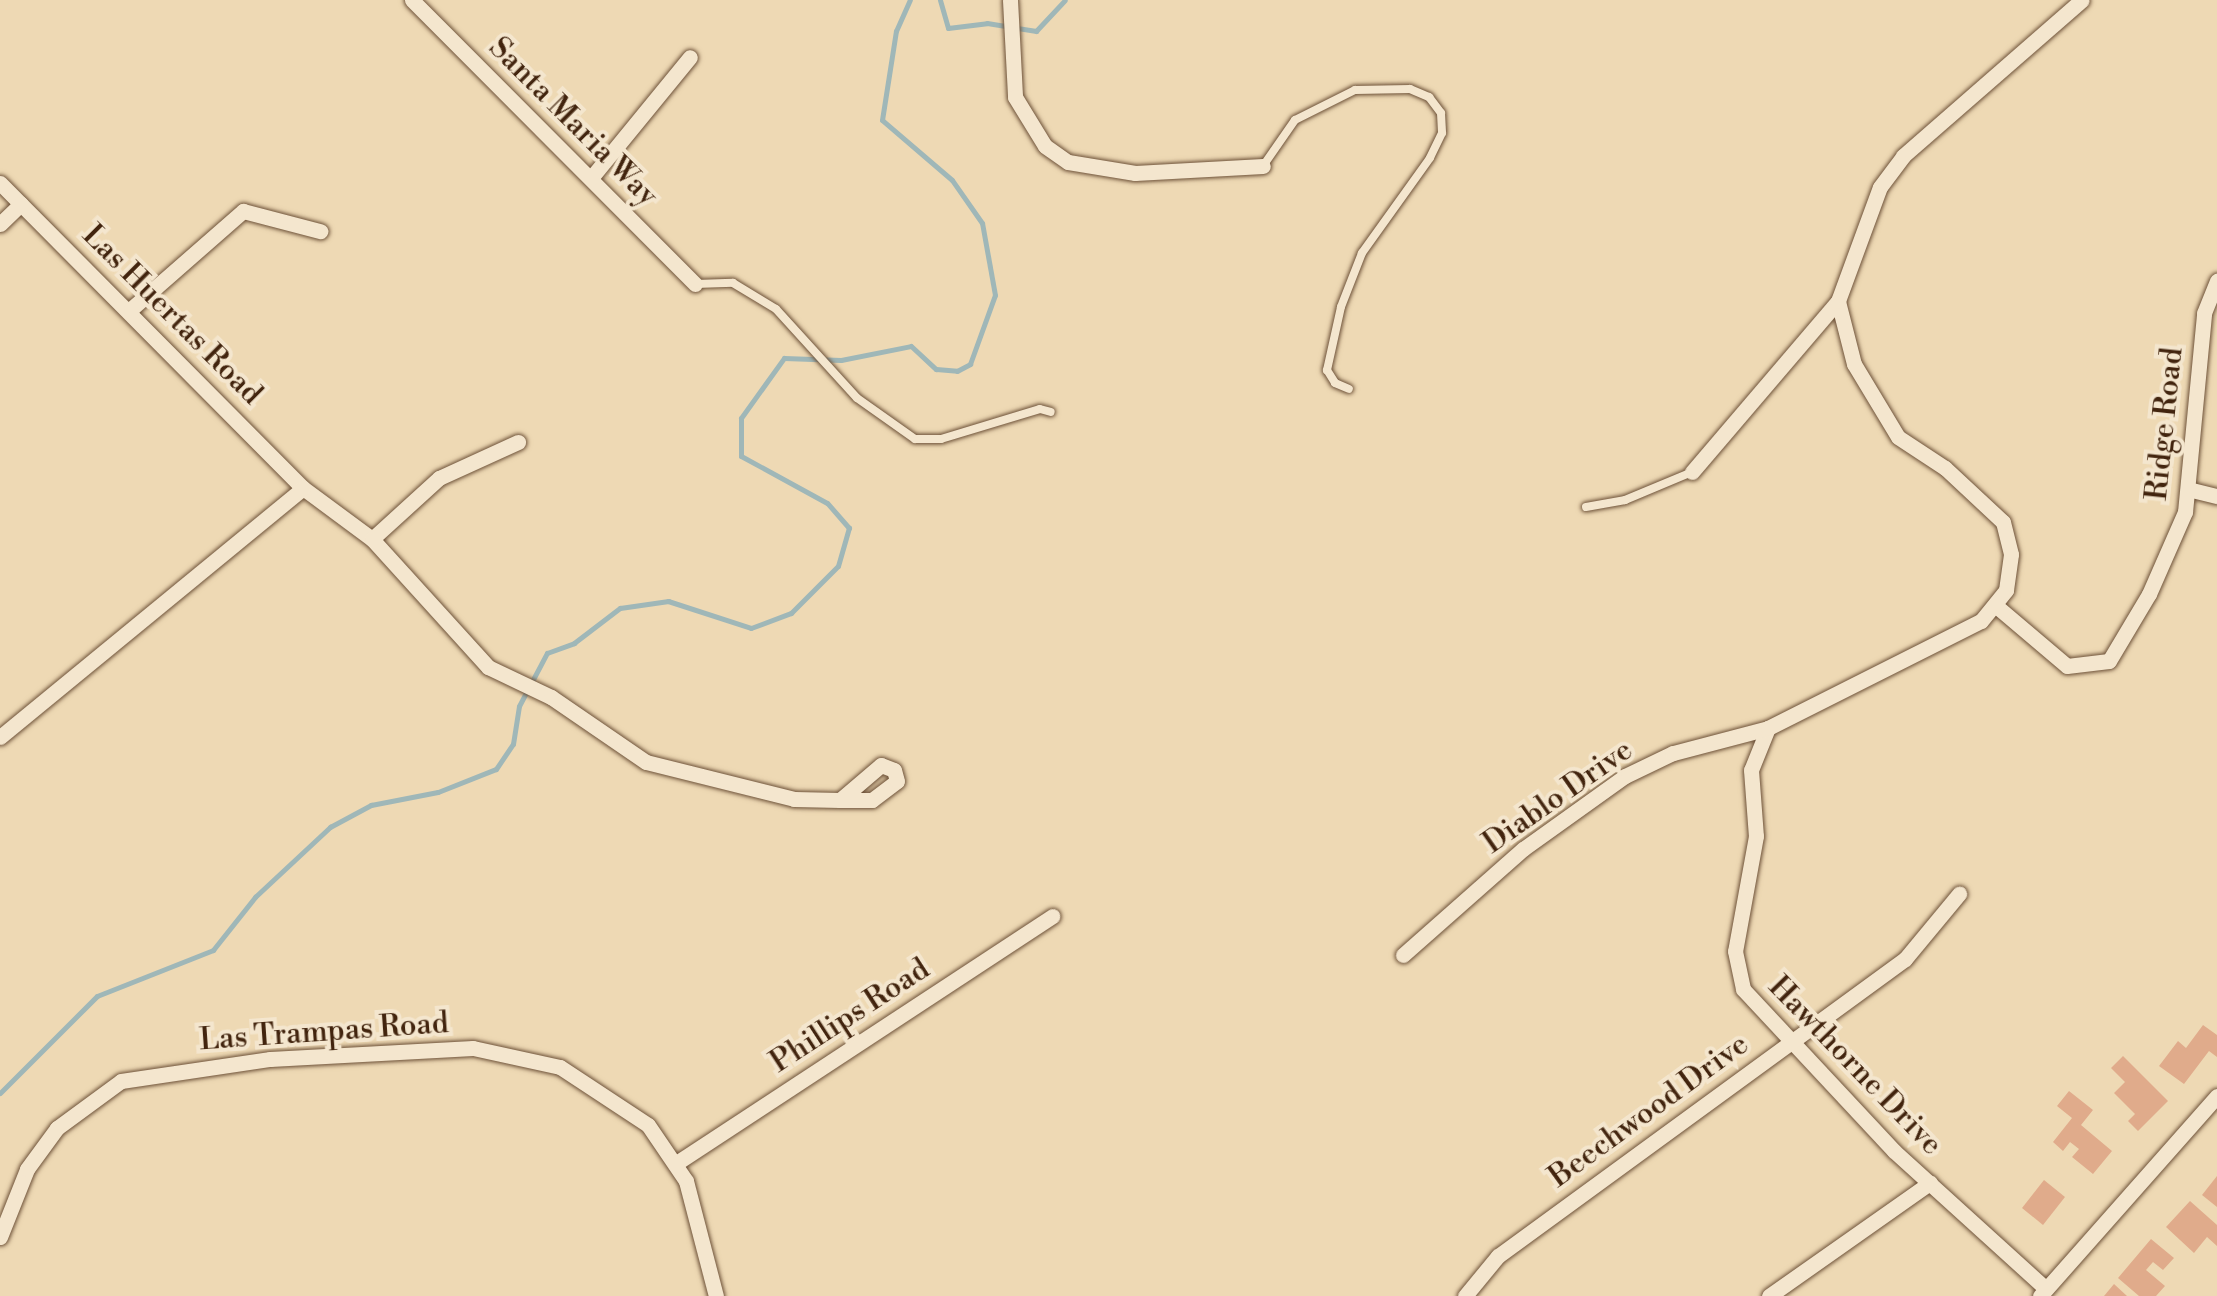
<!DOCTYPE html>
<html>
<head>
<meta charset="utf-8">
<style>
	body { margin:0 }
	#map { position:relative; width:2217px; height:1296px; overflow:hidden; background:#eed9b4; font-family:"Libre Bodoni",serif }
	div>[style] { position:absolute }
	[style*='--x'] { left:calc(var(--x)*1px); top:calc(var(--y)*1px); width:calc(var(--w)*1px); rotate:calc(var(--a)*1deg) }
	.stream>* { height:5px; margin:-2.5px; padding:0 2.5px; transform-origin:2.5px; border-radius:2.5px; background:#9fb7b8 }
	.building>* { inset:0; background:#e0ab8b }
	.roads { filter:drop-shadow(0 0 2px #6d5138) drop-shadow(0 0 2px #6d5138) }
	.lane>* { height:8px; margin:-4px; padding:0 4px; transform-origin:4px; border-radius:4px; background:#f4e6ce }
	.street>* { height:15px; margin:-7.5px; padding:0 7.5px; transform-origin:7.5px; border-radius:7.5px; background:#f4e6ce }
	span { translate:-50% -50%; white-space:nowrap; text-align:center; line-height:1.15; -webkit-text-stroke:8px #f4e6ce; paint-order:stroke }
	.street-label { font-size:30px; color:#42240e }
</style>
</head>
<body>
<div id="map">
	<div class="stream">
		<i style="--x:940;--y:0;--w:29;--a:74"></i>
		<i style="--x:948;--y:28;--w:39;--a:-7"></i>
		<i style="--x:987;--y:23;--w:50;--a:9.3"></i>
		<i style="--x:1036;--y:31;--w:42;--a:-46.9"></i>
		<i style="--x:0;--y:1093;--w:137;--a:-45"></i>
		<i style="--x:97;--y:996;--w:125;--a:-21.6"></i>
		<i style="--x:213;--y:950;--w:68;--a:-51.6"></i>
		<i style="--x:255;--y:897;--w:103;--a:-43"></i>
		<i style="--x:330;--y:827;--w:47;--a:-28.2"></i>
		<i style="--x:371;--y:805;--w:68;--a:-11"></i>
		<i style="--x:438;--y:792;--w:62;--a:-21.6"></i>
		<i style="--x:496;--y:769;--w:30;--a:-56"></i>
		<i style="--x:513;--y:744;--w:38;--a:-81"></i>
		<i style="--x:519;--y:706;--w:60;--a:-62.2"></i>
		<i style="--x:547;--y:653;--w:29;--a:-20"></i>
		<i style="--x:574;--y:643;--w:58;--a:-37.3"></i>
		<i style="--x:620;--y:608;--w:49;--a:-8.3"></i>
		<i style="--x:668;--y:601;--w:87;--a:18"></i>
		<i style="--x:751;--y:628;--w:43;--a:-20.6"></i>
		<i style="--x:791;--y:613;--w:66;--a:-45"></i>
		<i style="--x:838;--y:566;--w:40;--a:-74"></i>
		<i style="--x:849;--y:528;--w:33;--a:-131"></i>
		<i style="--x:827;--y:503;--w:98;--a:-151.3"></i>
		<i style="--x:741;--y:456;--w:38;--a:-90"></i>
		<i style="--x:741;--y:418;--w:74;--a:-54.4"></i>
		<i style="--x:784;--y:358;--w:57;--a:2"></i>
		<i style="--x:841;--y:360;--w:71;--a:-11.3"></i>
		<i style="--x:911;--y:346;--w:34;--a:43"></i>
		<i style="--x:936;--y:369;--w:21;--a:5"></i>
		<i style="--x:957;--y:371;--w:15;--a:-28"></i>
		<i style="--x:970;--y:364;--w:73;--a:-70.1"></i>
		<i style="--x:995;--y:295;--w:73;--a:-100.2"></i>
		<i style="--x:982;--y:223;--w:52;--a:-124.9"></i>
		<i style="--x:952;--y:180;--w:92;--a:-139.4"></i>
		<i style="--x:882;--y:120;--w:90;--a:-81.1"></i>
		<i style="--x:896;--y:31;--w:34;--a:-66"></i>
	</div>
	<div class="building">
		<i style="clip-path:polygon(2203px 1025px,2217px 1035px,2217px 1057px,2209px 1051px,2184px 1084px,2159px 1066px,2178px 1041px,2186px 1048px)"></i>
		<i style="clip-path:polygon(2123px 1056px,2168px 1101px,2138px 1131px,2128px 1121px,2135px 1114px,2114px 1093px,2125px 1082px,2111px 1068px)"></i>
		<i style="clip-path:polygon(2069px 1091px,2093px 1110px,2081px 1125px,2112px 1151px,2093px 1174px,2072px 1157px,2079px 1149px,2070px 1142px,2063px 1151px,2053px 1142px,2072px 1118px,2057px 1106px)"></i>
		<i style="clip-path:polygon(2217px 1176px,2217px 1207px,2202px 1195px)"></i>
		<i style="clip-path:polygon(2044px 1180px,2065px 1197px,2043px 1225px,2022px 1208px)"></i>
		<i style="clip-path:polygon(2190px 1201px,2217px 1225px,2217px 1246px,2207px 1237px,2194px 1253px,2166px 1227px)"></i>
		<i style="clip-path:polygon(2151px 1239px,2174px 1258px,2163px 1270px,2153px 1262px,2146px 1270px,2165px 1286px,2156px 1296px,2139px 1296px,2118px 1278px)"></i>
		<i style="clip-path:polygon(2114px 1284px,2127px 1296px,2104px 1296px)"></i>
	</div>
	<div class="roads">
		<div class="lane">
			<i style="--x:1263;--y:166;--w:56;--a:-55.2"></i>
			<i style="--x:1295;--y:120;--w:67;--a:-26.6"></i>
			<i style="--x:1355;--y:90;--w:55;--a:-1"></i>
			<i style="--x:1410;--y:89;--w:21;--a:23"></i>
			<i style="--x:1429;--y:97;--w:20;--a:53"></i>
			<i style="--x:1441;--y:113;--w:20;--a:87"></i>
			<i style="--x:1442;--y:133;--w:28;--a:116"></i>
			<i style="--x:1430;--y:158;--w:117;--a:125.6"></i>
			<i style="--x:1362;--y:253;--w:58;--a:111.3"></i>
			<i style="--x:1341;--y:307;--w:65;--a:102.5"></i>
			<i style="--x:1327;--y:370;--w:15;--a:58"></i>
			<i style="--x:1335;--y:383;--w:15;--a:23"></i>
			<i style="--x:695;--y:284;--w:38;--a:-2"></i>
			<i style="--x:733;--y:283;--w:50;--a:31.2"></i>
			<i style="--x:776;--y:309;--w:120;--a:47.7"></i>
			<i style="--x:857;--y:398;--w:71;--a:35.3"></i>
			<i style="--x:915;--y:439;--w:26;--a:0"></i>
			<i style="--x:941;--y:439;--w:103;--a:-16.9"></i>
			<i style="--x:1040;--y:409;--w:11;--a:15"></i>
			<i style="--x:1586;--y:507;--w:40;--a:-10"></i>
			<i style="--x:1625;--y:500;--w:73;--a:-22.7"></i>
		</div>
		<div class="street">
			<i style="--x:412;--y:0;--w:401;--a:45.1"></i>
			<i style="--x:1010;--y:0;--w:97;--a:87"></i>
			<i style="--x:1015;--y:97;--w:57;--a:58.5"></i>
			<i style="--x:1045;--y:146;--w:28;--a:35"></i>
			<i style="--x:1068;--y:162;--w:68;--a:9.3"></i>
			<i style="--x:1135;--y:173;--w:128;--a:-3.1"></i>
			<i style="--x:591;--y:178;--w:156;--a:-50.7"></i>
			<i style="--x:0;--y:183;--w:430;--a:45.2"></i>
			<i style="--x:303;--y:488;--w:86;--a:36.5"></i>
			<i style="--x:372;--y:539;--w:173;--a:47.8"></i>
			<i style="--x:488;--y:667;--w:70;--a:25.5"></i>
			<i style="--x:551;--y:697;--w:115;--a:34.4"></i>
			<i style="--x:646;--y:762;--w:153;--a:14"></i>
			<i style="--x:794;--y:799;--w:46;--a:1.2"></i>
			<i style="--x:840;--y:800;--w:32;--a:0"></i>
			<i style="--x:872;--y:800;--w:31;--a:-37"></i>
			<i style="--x:897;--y:781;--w:11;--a:-105"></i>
			<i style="--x:894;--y:770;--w:14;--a:-159"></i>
			<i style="--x:881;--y:765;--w:54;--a:139.5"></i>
			<i style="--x:0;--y:224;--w:29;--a:-44"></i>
			<i style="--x:131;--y:309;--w:149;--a:-41.2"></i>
			<i style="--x:243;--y:211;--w:80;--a:14.6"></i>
			<i style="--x:1692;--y:472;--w:225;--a:-49.5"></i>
			<i style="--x:2188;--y:489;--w:30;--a:14"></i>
			<i style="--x:372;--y:539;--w:91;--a:-42.3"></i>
			<i style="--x:439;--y:478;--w:87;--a:-24.5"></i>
			<i style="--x:1995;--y:605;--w:94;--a:40.3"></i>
			<i style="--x:2067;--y:666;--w:42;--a:-6.8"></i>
			<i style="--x:2109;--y:661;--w:78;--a:-59.2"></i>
			<i style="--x:2149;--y:594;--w:90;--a:-66.3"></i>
			<i style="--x:2185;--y:512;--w:200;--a:-84.5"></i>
			<i style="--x:2204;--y:313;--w:35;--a:-68"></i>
			<i style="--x:1768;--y:728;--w:45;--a:112"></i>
			<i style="--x:1751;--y:770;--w:66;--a:85.7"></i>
			<i style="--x:1756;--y:836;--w:117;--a:100.3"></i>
			<i style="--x:1735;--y:951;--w:39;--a:78"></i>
			<i style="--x:1743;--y:989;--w:221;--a:47"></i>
			<i style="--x:1894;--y:1151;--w:205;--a:42.2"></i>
			<i style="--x:0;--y:737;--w:392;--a:-39.4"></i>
			<i style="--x:1403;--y:955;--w:160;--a:-41.5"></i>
			<i style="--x:1523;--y:849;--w:125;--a:-35.6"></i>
			<i style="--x:1625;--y:776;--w:53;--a:-25.6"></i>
			<i style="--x:1673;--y:753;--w:98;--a:-14.7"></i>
			<i style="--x:1768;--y:728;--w:238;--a:-26.7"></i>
			<i style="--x:1981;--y:621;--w:40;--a:-51"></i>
			<i style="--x:2006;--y:590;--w:36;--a:-82"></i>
			<i style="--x:2011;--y:554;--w:33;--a:-104"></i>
			<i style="--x:2003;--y:522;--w:79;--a:-137"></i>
			<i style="--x:1945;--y:468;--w:56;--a:-146.6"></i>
			<i style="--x:1898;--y:437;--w:85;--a:-121.1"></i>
			<i style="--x:1854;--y:364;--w:65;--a:-104.3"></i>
			<i style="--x:1838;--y:301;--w:121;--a:-69.8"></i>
			<i style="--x:1880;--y:187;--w:39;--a:-53"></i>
			<i style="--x:1903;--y:156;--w:237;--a:-41.1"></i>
			<i style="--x:678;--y:1162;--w:448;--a:-33.3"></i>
			<i style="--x:0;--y:1237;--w:73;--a:-68.3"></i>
			<i style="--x:27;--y:1169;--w:51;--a:-53.8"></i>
			<i style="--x:57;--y:1128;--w:79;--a:-36.3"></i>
			<i style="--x:121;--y:1081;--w:151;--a:-8.4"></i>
			<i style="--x:270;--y:1059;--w:203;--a:-3.1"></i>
			<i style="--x:473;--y:1048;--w:89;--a:12.3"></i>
			<i style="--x:560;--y:1067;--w:105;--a:33.4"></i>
			<i style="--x:648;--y:1125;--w:68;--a:55.8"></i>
			<i style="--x:686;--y:1181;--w:119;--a:75.4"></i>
			<i style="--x:1465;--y:1296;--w:52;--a:-50.5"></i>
			<i style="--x:1498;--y:1256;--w:504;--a:-36.12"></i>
			<i style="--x:1905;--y:959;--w:85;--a:-50.3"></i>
			<i style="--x:1769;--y:1296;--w:197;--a:-35.1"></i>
			<i style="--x:2040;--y:1296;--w:267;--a:-48.5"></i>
		</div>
	</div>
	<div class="street-label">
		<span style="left:573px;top:122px;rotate:45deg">Santa Maria Way</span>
		<span style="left:172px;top:315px;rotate:45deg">Las Huertas Road</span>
		<span style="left:2165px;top:424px;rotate:-84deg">Ridge Road</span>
		<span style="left:1558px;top:797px;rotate:-35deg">Diablo Drive</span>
		<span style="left:850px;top:1016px;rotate:-33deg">Phillips Road</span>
		<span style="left:324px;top:1032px;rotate:-4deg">Las Trampas Road</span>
		<span style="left:1855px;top:1066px;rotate:46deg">Hawthorne Drive</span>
		<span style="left:1649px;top:1111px;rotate:-36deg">Beechwood Drive</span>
	</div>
</div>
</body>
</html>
